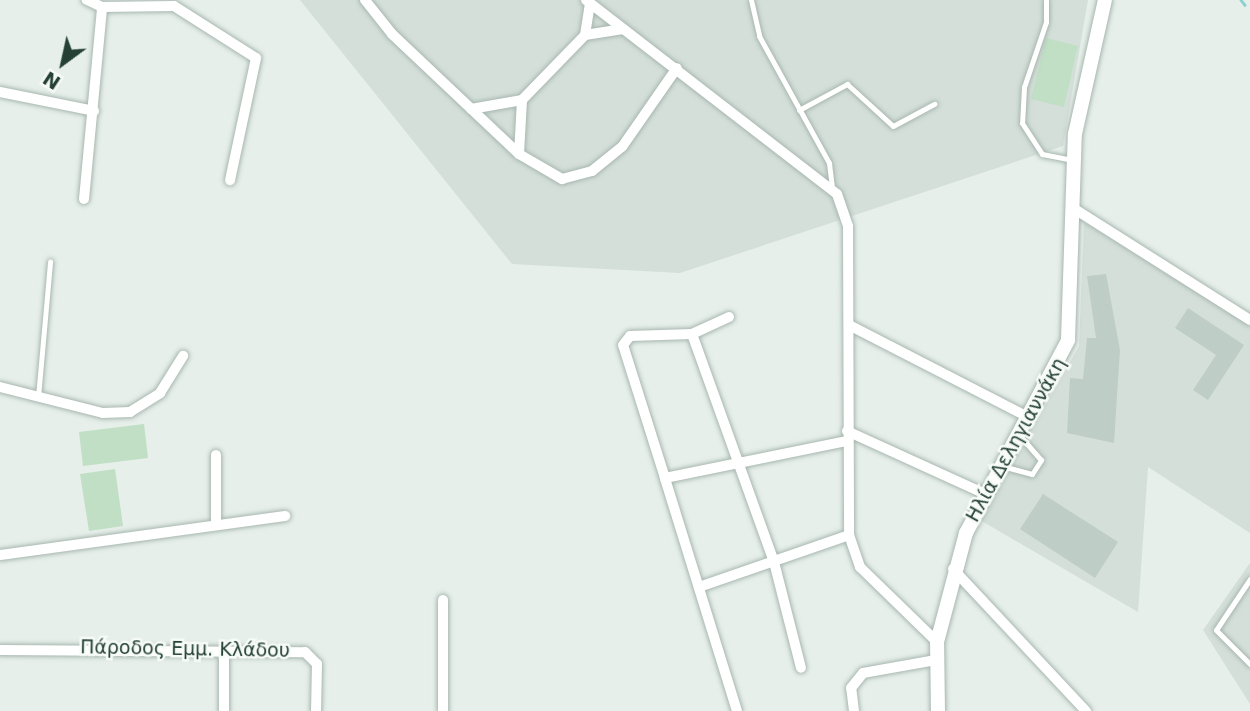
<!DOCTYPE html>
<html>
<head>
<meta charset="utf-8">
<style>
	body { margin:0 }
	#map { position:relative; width:1250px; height:711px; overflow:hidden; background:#e6efea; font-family:"DejaVu Sans",sans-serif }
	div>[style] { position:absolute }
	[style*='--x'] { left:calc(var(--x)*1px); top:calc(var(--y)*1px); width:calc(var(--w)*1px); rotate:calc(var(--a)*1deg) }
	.built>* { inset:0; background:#d4dfd9 }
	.green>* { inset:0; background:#c0dfc4 }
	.stream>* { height:2.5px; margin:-1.25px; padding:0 1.25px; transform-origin:1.25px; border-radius:1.25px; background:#90d0d2 }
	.building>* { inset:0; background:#becdc5 }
	.roads { filter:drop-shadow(0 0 2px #a8b7b0) drop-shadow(0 0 2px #a8b7b0) }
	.service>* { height:5px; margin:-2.5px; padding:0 2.5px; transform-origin:2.5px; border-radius:2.5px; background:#fff }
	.minor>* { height:10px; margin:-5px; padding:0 5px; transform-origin:5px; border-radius:5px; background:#fff }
	.tertiary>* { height:14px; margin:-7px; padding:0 7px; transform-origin:7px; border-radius:7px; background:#fff }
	span { translate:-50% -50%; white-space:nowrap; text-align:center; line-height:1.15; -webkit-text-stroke:5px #f7fbf8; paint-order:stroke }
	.street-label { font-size:19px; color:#254136 }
	.north { position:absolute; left:28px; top:28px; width:70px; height:70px; -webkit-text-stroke:5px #f7fbf8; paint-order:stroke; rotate:213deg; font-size:19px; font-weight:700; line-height:28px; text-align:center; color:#254136 }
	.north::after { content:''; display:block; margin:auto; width:24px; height:32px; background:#254136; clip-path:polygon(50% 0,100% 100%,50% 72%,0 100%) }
</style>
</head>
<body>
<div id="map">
	<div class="built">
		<i style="clip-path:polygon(300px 0,1088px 0,1063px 146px,680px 273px,512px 264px)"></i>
		<i style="clip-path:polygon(1084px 222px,1250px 325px,1250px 533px,1148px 467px,1138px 612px,980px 520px,1079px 346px)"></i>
		<i style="clip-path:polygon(1250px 563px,1250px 704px,1203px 630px)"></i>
	</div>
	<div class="green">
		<i style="clip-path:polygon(1046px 38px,1078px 46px,1064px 107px,1031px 99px)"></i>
		<i style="clip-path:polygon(144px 424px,148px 458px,83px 466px,79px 432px)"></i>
		<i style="clip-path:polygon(115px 469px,123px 526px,89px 531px,80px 474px)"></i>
	</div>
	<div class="stream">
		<i style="--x:1241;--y:0;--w:6;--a:51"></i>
	</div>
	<div class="building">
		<i style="clip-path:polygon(1106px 274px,1120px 350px,1114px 443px,1067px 433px,1070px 378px,1083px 379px,1087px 338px,1096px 338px,1087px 276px)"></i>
		<i style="clip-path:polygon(1188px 308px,1244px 345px,1208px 400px,1193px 390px,1216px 355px,1175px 328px)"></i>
		<i style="clip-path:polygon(1043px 494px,1118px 542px,1095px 578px,1020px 529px)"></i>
	</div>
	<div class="roads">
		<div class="service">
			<i style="--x:751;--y:0;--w:37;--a:77"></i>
			<i style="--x:759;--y:36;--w:145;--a:61.1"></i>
			<i style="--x:829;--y:163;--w:25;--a:83"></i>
			<i style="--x:1046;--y:0;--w:22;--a:90"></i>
			<i style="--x:1046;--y:22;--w:69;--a:108.7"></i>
			<i style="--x:1024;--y:87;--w:36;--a:93"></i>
			<i style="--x:1022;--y:123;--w:37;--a:57"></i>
			<i style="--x:1042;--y:154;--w:32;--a:11"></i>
			<i style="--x:799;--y:110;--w:55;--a:-28.4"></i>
			<i style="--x:847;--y:84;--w:62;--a:42.4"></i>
			<i style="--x:893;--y:126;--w:47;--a:-28.2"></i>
			<i style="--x:38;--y:397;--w:136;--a:-84.9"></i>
			<i style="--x:1002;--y:466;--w:31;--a:15"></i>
			<i style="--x:1032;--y:474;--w:17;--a:-57"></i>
			<i style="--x:1041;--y:460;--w:33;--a:-131"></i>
			<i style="--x:1250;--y:579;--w:61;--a:123.7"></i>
			<i style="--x:1216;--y:630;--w:48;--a:45"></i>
		</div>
		<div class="minor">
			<i style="--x:365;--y:0;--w:43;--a:51.5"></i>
			<i style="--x:392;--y:34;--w:175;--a:43.4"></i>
			<i style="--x:519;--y:154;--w:50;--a:30.2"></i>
			<i style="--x:562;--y:179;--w:31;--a:-15"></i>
			<i style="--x:592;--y:171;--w:38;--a:-39"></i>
			<i style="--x:622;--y:147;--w:96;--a:-55.2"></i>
			<i style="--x:586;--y:0;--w:317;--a:37.7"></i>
			<i style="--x:837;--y:194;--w:34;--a:71"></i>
			<i style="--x:848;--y:226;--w:309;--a:89.8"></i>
			<i style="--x:849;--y:535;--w:34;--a:71"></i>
			<i style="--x:860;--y:567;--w:107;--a:44.2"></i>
			<i style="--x:102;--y:7;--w:72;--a:-0.8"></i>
			<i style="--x:174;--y:6;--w:97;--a:32.4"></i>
			<i style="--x:256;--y:58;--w:125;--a:102"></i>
			<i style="--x:585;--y:35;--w:31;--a:-81"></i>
			<i style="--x:0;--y:92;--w:96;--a:11.4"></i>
			<i style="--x:471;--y:109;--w:52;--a:-10"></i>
			<i style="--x:519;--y:154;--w:54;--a:-86.8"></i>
			<i style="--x:522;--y:100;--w:91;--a:-45.9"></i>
			<i style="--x:585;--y:35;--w:37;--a:-9"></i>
			<i style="--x:84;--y:199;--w:193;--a:-84.6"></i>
			<i style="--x:102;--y:7;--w:17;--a:-155"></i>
			<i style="--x:1076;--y:210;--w:206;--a:32.3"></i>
			<i style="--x:729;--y:317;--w:41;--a:155.3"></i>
			<i style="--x:692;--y:334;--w:242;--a:70.2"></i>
			<i style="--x:774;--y:562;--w:109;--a:75.7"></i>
			<i style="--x:849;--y:325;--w:201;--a:27.2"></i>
			<i style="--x:0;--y:387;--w:106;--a:14.2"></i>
			<i style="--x:103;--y:413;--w:27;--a:-2"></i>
			<i style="--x:130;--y:412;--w:36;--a:-32"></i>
			<i style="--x:160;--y:393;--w:44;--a:-58.1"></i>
			<i style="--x:847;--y:431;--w:149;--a:24.5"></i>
			<i style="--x:665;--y:478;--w:139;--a:-107.5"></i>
			<i style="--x:623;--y:345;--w:11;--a:-52"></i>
			<i style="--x:630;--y:336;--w:62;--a:-1.8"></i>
			<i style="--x:216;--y:525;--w:70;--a:-90"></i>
			<i style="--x:0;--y:555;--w:288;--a:-7.8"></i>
			<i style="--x:953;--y:569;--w:195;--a:46.9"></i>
			<i style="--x:699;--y:587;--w:159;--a:-19.1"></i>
			<i style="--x:443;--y:600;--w:111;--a:90"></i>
			<i style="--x:0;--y:650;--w:305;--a:0.4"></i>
			<i style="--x:305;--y:652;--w:17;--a:45"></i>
			<i style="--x:317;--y:664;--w:47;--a:91.2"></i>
			<i style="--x:224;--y:711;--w:61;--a:-90"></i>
			<i style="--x:737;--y:711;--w:244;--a:-107.2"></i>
			<i style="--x:665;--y:478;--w:186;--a:-11.5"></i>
			<i style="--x:854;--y:711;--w:23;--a:-97"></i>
			<i style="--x:851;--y:688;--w:19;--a:-51"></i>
			<i style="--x:863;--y:673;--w:74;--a:-10.1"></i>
		</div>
		<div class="tertiary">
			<i style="--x:938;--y:711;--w:69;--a:-90.8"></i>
			<i style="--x:937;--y:642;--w:113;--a:-75.1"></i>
			<i style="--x:966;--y:533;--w:218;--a:-62.1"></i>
			<i style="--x:1068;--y:340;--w:206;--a:-88.1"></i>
			<i style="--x:1075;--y:134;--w:137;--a:-77.4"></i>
		</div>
	</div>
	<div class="street-label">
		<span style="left:1016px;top:440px;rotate:-61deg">Ηλία Δεληγιαννάκη</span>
		<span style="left:185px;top:649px;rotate:1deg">Πάροδος Εμμ. Κλάδου</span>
	</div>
	<div class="north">N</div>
</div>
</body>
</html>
